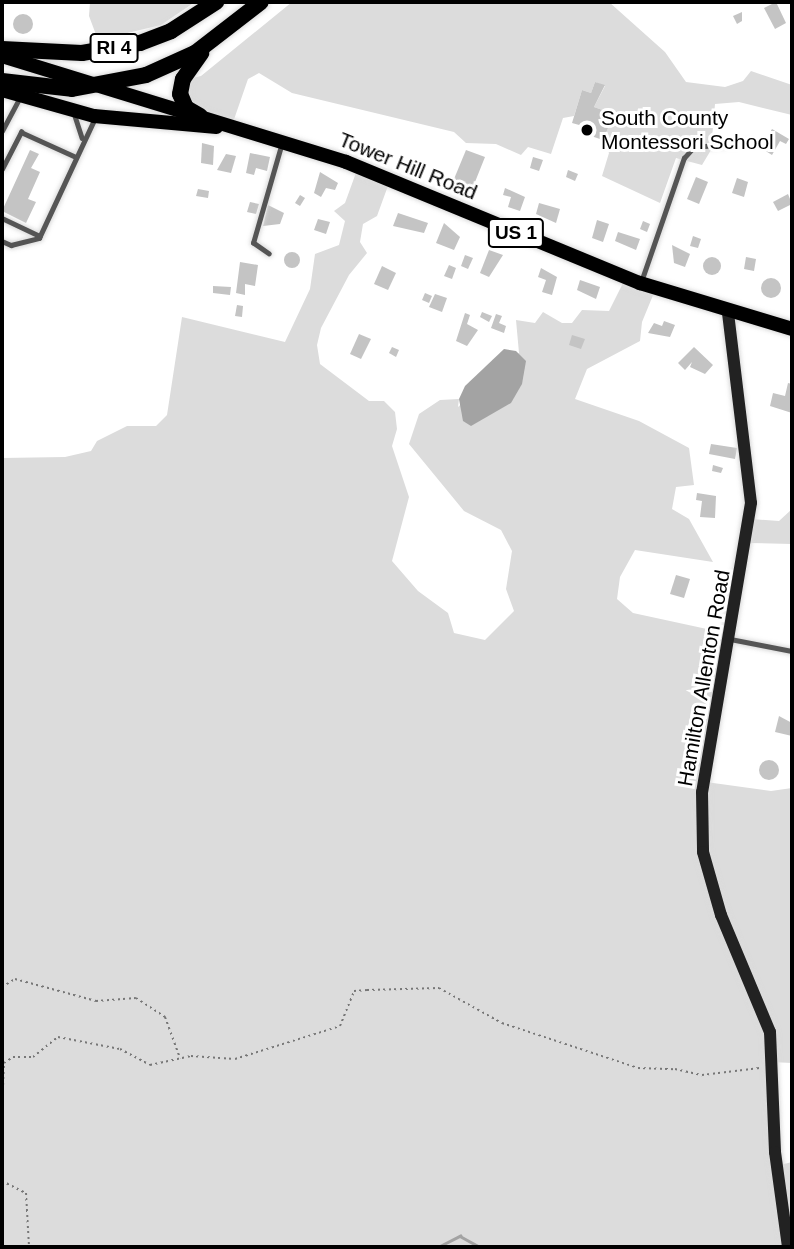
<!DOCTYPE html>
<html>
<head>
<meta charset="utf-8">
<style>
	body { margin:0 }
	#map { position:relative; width:794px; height:1249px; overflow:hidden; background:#fff; font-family:Helvetica,sans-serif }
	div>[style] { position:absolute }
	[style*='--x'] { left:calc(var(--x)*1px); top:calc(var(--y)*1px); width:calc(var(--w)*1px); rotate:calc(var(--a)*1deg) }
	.green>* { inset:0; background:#dcdcdc }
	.water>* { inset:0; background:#a3a3a3 }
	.stream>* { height:2.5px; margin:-1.25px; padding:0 1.25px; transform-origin:1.25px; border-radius:1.25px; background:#a3a3a3 }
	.building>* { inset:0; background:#c4c4c4 }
	.round { border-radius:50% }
	.path>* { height:2px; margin-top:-1px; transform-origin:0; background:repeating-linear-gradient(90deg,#777 0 2px,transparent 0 5.5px) }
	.roads { filter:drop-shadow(0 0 2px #dbdbdb) drop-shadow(0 0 2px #dbdbdb) }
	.lane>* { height:4.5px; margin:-2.25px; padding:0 2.25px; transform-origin:2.25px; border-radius:2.25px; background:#555 }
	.secondary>* { height:12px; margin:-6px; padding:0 6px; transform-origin:6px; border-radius:6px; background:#222 }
	.primary>* { height:14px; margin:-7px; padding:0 7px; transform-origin:7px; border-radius:7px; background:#000 }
	.highway>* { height:16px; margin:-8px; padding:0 8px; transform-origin:8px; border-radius:8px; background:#000 }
	.dots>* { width:19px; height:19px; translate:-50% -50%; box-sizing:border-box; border:4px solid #fff; border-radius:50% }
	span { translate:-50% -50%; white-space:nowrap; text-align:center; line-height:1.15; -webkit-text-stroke:6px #fff; paint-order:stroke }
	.shield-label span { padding:2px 5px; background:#fff; border:2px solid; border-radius:5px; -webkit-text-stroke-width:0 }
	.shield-label { font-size:19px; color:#000; font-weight:700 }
	.poi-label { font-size:21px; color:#000 }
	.left { translate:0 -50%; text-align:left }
	.street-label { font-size:21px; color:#000 }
	.frame { position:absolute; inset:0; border:4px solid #000; pointer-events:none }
</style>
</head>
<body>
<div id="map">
	<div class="green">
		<i style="clip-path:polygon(90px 2px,195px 2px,161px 25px,98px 40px,89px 16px)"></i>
		<i style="clip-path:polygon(292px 2px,609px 2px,665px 52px,686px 82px,725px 87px,743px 81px,751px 71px,792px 85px,792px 115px,739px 102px,715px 104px,711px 150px,702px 165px,676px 158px,660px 203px,602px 176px,609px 153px,603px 140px,614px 114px,594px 107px,605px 86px,595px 82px,591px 93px,582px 90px,574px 116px,563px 118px,551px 154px,528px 147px,521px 155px,496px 144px,466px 143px,454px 132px,292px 93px,259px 73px,248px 79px,230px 131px,200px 122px,180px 89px,184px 80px,201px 76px)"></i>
		<i style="clip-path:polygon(357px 170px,389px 183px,377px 216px,363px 224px,360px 242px,367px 253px,349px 275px,321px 328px,317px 345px,320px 364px,369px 401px,384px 401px,395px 412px,397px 429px,392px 446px,409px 497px,392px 561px,418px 591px,448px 613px,454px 633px,485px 640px,514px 611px,506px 589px,512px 551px,501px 530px,464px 511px,409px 444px,419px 414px,440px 400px,459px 399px,458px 407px,519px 353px,516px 320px,535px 323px,543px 312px,562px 323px,572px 323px,582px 310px,609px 311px,626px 277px,656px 288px,642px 322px,640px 341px,587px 369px,575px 399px,639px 421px,689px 448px,694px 485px,676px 487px,672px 509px,689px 519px,713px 562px,635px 550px,620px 577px,617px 599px,633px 613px,730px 634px,706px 782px,771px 791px,792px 788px,792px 1063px,771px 1062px,780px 1165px,792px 1162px,792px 1247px,2px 1247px,2px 458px,65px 457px,91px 451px,97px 441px,127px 426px,156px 426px,167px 415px,182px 317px,285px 342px,310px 289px,315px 254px,339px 245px,345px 221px,334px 211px,345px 203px)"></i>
		<i style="clip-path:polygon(792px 509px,792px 544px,748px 543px,751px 519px,779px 521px)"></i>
	</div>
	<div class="water">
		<i style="clip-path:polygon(504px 349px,516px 351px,526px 361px,522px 384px,511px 403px,471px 426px,463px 421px,459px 399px,465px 386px)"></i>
	</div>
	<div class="stream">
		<i style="--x:438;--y:1247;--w:25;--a:-27"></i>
		<i style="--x:460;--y:1236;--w:23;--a:29"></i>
	</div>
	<div class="building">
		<i style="clip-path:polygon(776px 2px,786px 23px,775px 29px,764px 8px)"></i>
		<i style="clip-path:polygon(742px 12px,742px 21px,737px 24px,733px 16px)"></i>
		<i class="round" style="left:13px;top:14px;width:20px;height:20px"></i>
		<i style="clip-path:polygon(595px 82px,605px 85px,594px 107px,614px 114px,603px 140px,588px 135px,590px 128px,572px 123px,582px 90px,591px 93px)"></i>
		<i style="clip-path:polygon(772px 129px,789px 139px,786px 144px,780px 141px,772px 155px,761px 148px)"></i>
		<i style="clip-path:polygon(202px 143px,214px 146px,213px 165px,201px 163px)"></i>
		<i style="clip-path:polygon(30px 150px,39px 154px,31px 168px,40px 172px,28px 199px,36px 202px,26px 223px,2px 211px)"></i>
		<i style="clip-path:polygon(466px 150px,485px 157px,473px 187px,454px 179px)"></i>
		<i style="clip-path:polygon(250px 153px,270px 157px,267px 171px,256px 168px,254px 175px,246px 173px)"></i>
		<i style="clip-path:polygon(226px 154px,236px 156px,231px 173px,217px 170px)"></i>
		<i style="clip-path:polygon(533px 157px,543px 160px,539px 171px,530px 168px)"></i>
		<i style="clip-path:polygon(568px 170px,578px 174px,575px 181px,566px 177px)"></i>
		<i style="clip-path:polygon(320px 172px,338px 183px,335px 190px,326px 188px,321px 197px,314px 193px)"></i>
		<i style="clip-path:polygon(696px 177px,708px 182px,699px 204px,687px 199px)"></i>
		<i style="clip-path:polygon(737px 178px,748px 182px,744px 197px,732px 193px)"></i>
		<i style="clip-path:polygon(505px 188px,525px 197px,520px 211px,508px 207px,511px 197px,503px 195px)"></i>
		<i style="clip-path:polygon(198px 189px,209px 191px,208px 198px,196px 196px)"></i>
		<i style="clip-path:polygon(788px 194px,792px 204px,778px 211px,773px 202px)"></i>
		<i style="clip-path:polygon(300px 195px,305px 198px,300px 206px,295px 203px)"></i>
		<i style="clip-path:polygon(250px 202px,259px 204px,256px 214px,247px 212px)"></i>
		<i style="clip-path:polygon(539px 203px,560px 209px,556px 223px,536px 214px)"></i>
		<i style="clip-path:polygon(268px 205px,284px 213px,280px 224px,263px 226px)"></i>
		<i style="clip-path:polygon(398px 213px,428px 223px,424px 233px,393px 226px)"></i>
		<i style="clip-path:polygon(318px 219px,330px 222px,326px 234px,314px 230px)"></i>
		<i style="clip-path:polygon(597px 220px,609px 224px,603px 242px,592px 238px)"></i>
		<i style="clip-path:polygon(643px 221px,650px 224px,647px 232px,640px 229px)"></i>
		<i style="clip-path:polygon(444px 223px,460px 237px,454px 250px,436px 243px)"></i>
		<i style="clip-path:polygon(618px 232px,640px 239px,636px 250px,615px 241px)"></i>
		<i style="clip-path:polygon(693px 236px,701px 239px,698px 248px,690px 246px)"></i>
		<i style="clip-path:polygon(672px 245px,690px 254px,685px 267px,674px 263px)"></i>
		<i style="clip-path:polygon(489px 250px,503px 255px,489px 277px,480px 273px)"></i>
		<i class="round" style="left:284px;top:252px;width:16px;height:16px"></i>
		<i style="clip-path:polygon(465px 255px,473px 258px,468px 269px,461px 266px)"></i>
		<i style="clip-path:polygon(746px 257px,756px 259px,754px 271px,744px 269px)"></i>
		<i class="round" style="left:703px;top:257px;width:18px;height:18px"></i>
		<i style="clip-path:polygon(240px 262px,258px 265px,255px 286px,245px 284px,245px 295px,236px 293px)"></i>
		<i style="clip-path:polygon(449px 265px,456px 268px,452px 279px,444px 276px)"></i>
		<i style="clip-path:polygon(382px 266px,396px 273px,388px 290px,374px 284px)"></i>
		<i style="clip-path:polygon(541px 268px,557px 277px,552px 295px,542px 292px,546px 280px,538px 277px)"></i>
		<i class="round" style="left:761px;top:278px;width:20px;height:20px"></i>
		<i style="clip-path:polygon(580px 280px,600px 287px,596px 299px,577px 290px)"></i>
		<i style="clip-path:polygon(213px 286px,231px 287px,230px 295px,213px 293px)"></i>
		<i style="clip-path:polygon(425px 293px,432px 296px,429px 303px,422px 300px)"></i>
		<i style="clip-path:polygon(435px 294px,447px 298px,442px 312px,429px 307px)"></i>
		<i style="clip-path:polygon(237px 305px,243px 306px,242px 317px,235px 316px)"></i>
		<i style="clip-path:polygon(482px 312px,492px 316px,489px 322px,480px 317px)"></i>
		<i style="clip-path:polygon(465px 313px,470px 315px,467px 324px,478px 330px,467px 346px,456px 341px)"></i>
		<i style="clip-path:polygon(496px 314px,502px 316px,499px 323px,506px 326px,504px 333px,491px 328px)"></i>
		<i style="clip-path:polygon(664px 321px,675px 325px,670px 337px,648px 333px,654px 323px,662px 326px)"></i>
		<i style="clip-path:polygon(359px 334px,371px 339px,361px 359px,350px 354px)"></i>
		<i style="clip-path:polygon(572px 335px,585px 339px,581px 349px,569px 345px)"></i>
		<i style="clip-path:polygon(392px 347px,399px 350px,396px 357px,389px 353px)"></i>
		<i style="clip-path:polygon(694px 347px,713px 365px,705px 374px,690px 367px,692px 362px,685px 370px,678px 363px)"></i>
		<i style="clip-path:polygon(788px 383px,792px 384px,792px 413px,770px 406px,773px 393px,785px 396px)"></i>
		<i style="clip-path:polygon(711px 444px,737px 448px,735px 459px,709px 454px)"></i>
		<i style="clip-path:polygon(713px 465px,723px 468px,721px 473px,712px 471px)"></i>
		<i style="clip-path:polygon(697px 493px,716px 496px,715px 518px,700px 517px,702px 501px,696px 500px)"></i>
		<i style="clip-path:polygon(676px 575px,690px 579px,684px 598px,670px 594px)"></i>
		<i style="clip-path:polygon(779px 716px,792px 723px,792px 736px,775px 732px)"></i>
		<i class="round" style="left:759px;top:760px;width:20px;height:20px"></i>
	</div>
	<div class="path">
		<i style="--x:2;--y:987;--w:15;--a:-32"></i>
		<i style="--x:15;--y:979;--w:84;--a:15.2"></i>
		<i style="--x:96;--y:1001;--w:40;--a:-4.3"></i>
		<i style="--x:136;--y:998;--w:35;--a:33"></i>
		<i style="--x:165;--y:1017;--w:44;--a:69.9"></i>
		<i style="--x:2;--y:1112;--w:49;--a:-87.7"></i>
		<i style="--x:4;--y:1063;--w:11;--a:-34"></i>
		<i style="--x:13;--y:1057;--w:20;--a:0"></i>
		<i style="--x:33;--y:1057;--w:32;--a:-39"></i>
		<i style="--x:58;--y:1037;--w:63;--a:11"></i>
		<i style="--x:120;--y:1049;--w:34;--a:28"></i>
		<i style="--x:150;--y:1065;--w:42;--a:-12.4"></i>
		<i style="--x:191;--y:1056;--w:44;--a:3.9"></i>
		<i style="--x:235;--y:1059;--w:110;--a:-17.4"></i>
		<i style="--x:340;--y:1026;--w:38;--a:-68"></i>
		<i style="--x:354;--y:991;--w:13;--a:-4"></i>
		<i style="--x:367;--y:990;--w:72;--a:-1.6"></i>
		<i style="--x:439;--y:988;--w:72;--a:29.1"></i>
		<i style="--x:502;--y:1023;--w:143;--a:18.3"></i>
		<i style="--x:638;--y:1068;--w:37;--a:2"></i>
		<i style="--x:675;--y:1069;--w:28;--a:13"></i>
		<i style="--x:702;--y:1075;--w:58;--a:-6.9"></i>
		<i style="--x:2;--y:1181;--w:27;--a:27"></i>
		<i style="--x:26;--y:1193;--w:54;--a:86.8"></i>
	</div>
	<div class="roads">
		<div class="lane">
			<i style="--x:74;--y:113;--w:26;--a:72"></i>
			<i style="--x:2;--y:131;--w:38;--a:-62"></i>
			<i style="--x:2;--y:169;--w:42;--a:-62.8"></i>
			<i style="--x:21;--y:132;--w:60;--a:24.4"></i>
			<i style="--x:2;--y:218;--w:42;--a:25.3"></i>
			<i style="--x:2;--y:241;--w:10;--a:24"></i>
			<i style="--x:11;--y:245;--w:29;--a:-14"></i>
			<i style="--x:39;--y:238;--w:130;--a:-65"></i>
			<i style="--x:269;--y:254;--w:19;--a:-145"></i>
			<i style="--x:253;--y:243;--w:101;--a:-73.9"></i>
			<i style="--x:642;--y:279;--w:128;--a:-70.9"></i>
			<i style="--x:684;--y:158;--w:15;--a:-48"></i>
			<i style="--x:694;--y:147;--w:54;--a:-5.3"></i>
			<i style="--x:730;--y:639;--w:63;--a:11"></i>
		</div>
		<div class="secondary">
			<i style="--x:728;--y:313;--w:191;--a:83.1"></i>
			<i style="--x:751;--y:503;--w:293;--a:99.6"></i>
			<i style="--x:702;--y:792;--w:60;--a:89"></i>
			<i style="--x:703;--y:852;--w:66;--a:74.1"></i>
			<i style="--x:721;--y:915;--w:127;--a:67.3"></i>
			<i style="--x:770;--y:1032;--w:120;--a:87.6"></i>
			<i style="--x:775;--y:1152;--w:96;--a:82.2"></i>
		</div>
		<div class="primary">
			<i style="--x:2;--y:56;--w:360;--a:17.1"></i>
			<i style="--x:346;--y:162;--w:318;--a:22.4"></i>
			<i style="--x:640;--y:283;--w:159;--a:16.8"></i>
			<i style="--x:2;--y:90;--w:96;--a:15.8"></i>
			<i style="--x:94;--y:116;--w:123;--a:5.1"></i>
		</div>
		<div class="highway">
			<i style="--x:2;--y:49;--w:80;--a:2.9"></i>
			<i style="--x:82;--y:53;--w:59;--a:-9.8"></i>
			<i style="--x:140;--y:43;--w:33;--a:-21"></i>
			<i style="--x:171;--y:31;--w:54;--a:-32.8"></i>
			<i style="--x:2;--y:81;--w:70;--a:6.5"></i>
			<i style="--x:72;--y:89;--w:75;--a:-10.7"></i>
			<i style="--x:146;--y:75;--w:54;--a:-24.2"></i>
			<i style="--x:195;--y:53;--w:83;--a:-37.7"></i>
			<i style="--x:200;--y:116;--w:16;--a:-150"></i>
			<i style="--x:186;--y:108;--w:15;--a:-113"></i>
			<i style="--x:180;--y:94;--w:15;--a:-79"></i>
			<i style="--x:183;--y:79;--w:32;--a:-55"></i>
		</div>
	</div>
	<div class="dots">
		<i style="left:587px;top:130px;background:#000"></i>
	</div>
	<div class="shield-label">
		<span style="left:114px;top:48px">RI 4</span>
		<span style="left:516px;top:233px">US 1</span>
	</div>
	<div class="poi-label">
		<span class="left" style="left:601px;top:130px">South County<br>Montessori School</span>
	</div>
	<div class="street-label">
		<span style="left:408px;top:166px;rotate:22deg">Tower Hill Road</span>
		<span style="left:704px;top:678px;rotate:-80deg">Hamilton Allenton Road</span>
	</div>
	<div class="frame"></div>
</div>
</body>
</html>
